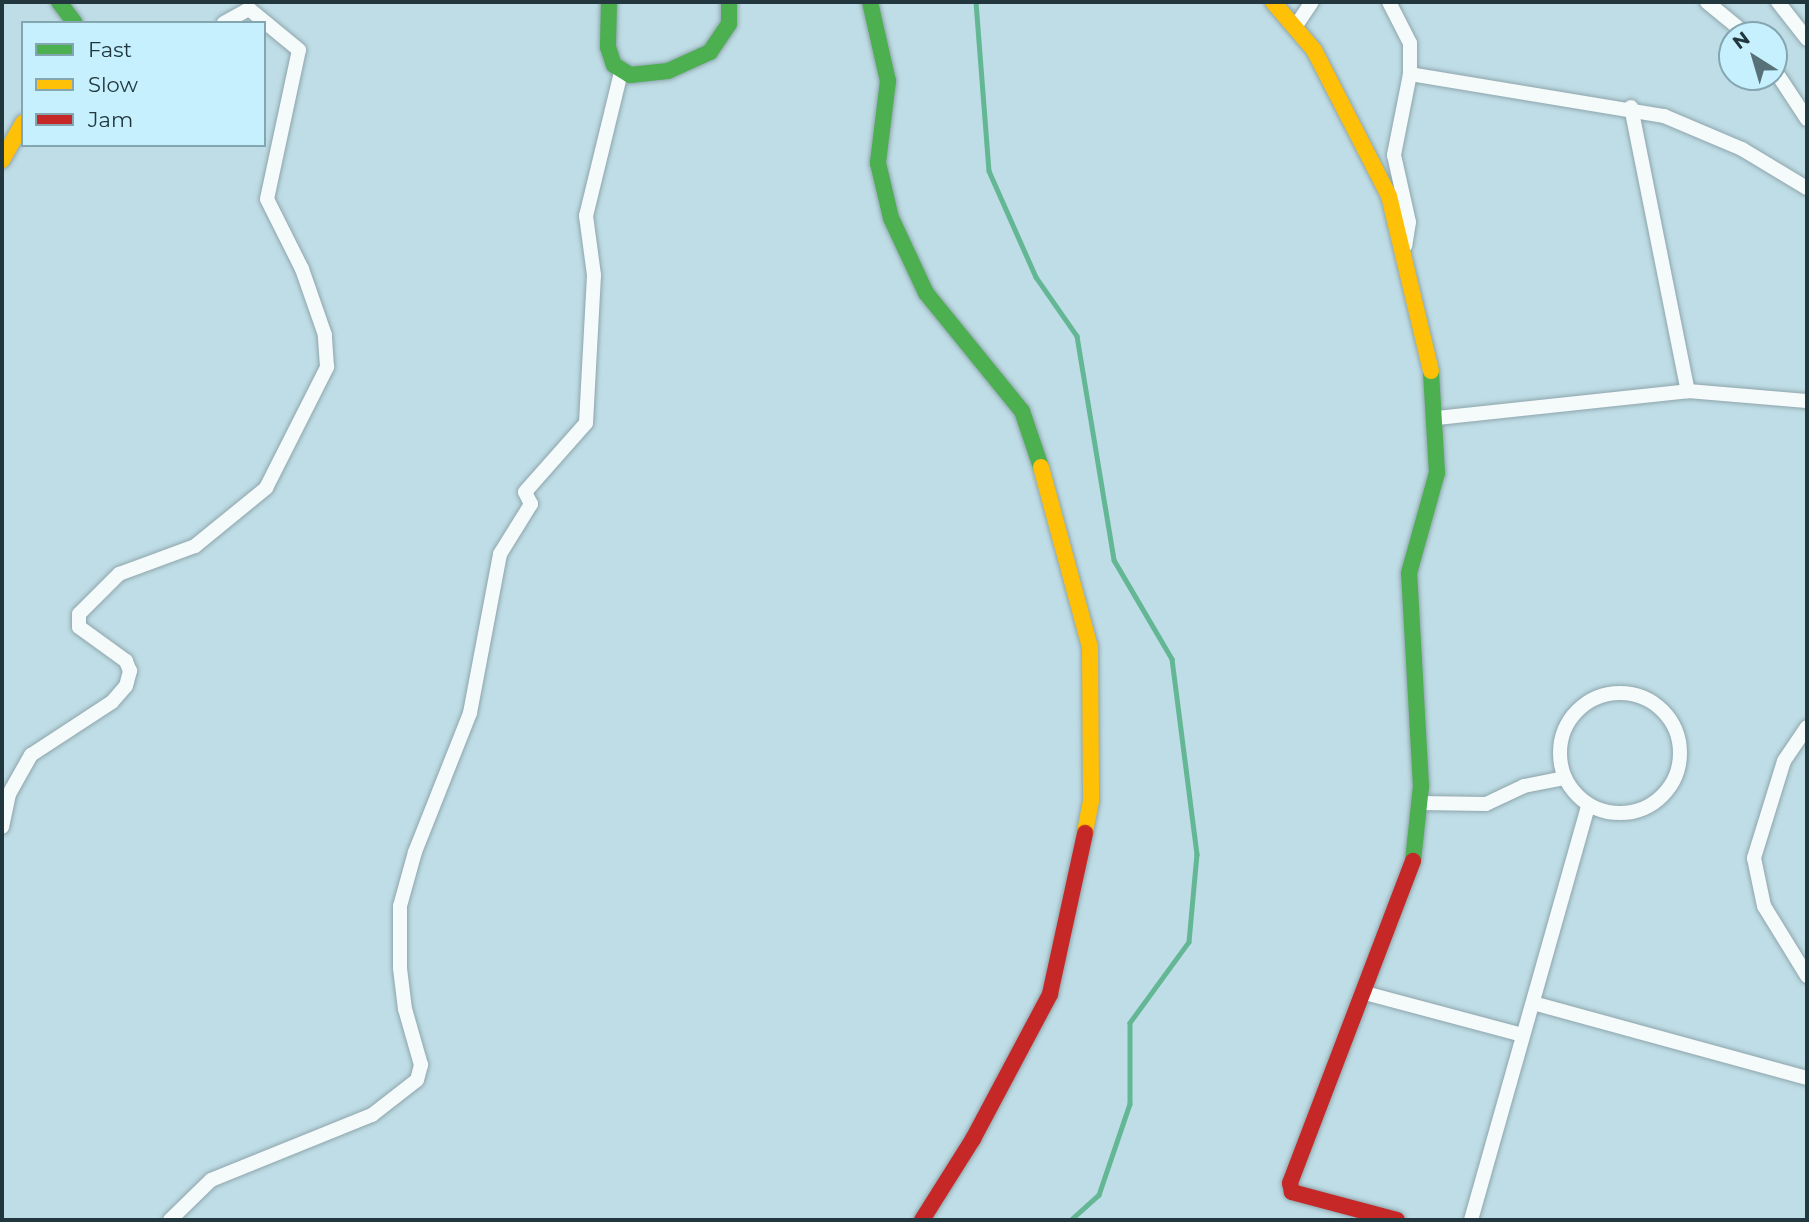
<!DOCTYPE html>
<html>
<head>
<meta charset="utf-8">
<style>
	body { margin:0 }
	#map { position:relative; width:1809px; height:1222px; overflow:hidden; background:#bfdde6; font-family:Montserrat,sans-serif }
	div>[style] { position:absolute }
	[style*='--x'] { left:calc(var(--x)*1px); top:calc(var(--y)*1px); width:calc(var(--w)*1px); rotate:calc(var(--a)*1deg) }
	.stream>* { height:4.5px; margin:-2.25px; padding:0 2.25px; transform-origin:2.25px; border-radius:2.25px; background:#64b795 }
	.roads { filter:drop-shadow(0 0 2px #8ea5ac) drop-shadow(0 0 2px #8ea5ac) }
	.street>* { height:14px; margin:-7px; padding:0 7px; transform-origin:7px; border-radius:7px; background:#f5fafb }
	.street>.ring { margin:-7px; padding:0; box-sizing:content-box; background:none; border:14px solid #f5fafb; border-radius:50% }
	.fast>* { height:16px; margin:-8px; padding:0 8px; transform-origin:8px; border-radius:8px; background:#4caf50 }
	.slow>* { height:16px; margin:-8px; padding:0 8px; transform-origin:8px; border-radius:8px; background:#ffc107 }
	.jam>* { height:16px; margin:-8px; padding:0 8px; transform-origin:8px; border-radius:8px; background:#c62828 }
	span { translate:-50% -50%; white-space:nowrap; text-align:center; line-height:1.15; -webkit-text-stroke:5px #c6f0fd; paint-order:stroke }
	.frame { position:absolute; inset:0; border:4px solid #21373d; pointer-events:none }
	.legend { position:absolute; left:21px; top:21px; width:245px; height:126px; box-sizing:border-box; background:#c6f0fd; border:2px solid #84a6b0; margin:0; padding:9px 12px; list-style:none; font-size:21px; color:#21373d }
	.legend li { display:flex; align-items:center; gap:14px; height:35px }
	.legend b { width:35px; border:2px solid #84a6b0 }
	.north { position:absolute; left:1718px; top:21px; width:70px; height:70px; box-sizing:border-box; background:#c6f0fd; border:2px solid #84a6b0; border-radius:50%; rotate:323deg; font-size:19px; font-weight:700; line-height:28px; text-align:center; color:#21373d }
	.north::after { content:''; display:block; margin:auto; width:24px; height:32px; background:#587178; clip-path:polygon(50% 0,100% 100%,50% 72%,0 100%) }
</style>
</head>
<body>
<div id="map">
	<div class="stream">
		<i style="--x:976;--y:2;--w:169;--a:85.6"></i>
		<i style="--x:989;--y:171;--w:116;--a:66.1"></i>
		<i style="--x:1036;--y:277;--w:72;--a:55.2"></i>
		<i style="--x:1077;--y:336;--w:227;--a:80.6"></i>
		<i style="--x:1114;--y:560;--w:115;--a:59.6"></i>
		<i style="--x:1172;--y:659;--w:197;--a:82.7"></i>
		<i style="--x:1197;--y:854;--w:88;--a:95.2"></i>
		<i style="--x:1189;--y:942;--w:100;--a:126.1"></i>
		<i style="--x:1130;--y:1023;--w:81;--a:90"></i>
		<i style="--x:1130;--y:1104;--w:96;--a:108.8"></i>
		<i style="--x:1099;--y:1195;--w:38;--a:138"></i>
	</div>
	<div class="roads">
		<div class="street">
			<i style="--x:1389;--y:2;--w:46;--a:62.9"></i>
			<i style="--x:1410;--y:43;--w:31;--a:90"></i>
			<i style="--x:1410;--y:74;--w:83;--a:101.2"></i>
			<i style="--x:1394;--y:155;--w:69;--a:77.4"></i>
			<i style="--x:1409;--y:222;--w:24;--a:99"></i>
			<i style="--x:1707;--y:2;--w:52;--a:39.5"></i>
			<i style="--x:1778;--y:2;--w:47;--a:51.9"></i>
			<i style="--x:1295;--y:27;--w:30;--a:-56"></i>
			<i style="--x:1774;--y:69;--w:60;--a:56.6"></i>
			<i style="--x:1410;--y:74;--w:257;--a:9.4"></i>
			<i style="--x:1664;--y:116;--w:85;--a:22.9"></i>
			<i style="--x:1742;--y:149;--w:76;--a:31"></i>
			<i style="--x:1631;--y:107;--w:290;--a:78.7"></i>
			<i style="--x:1437;--y:418;--w:252;--a:-6.1"></i>
			<i style="--x:1688;--y:391;--w:119;--a:4.8"></i>
			<i class="ring" style="left:1560px;top:693px;width:106px;height:106px"></i>
			<i style="--x:1807;--y:727;--w:41;--a:124.1"></i>
			<i style="--x:1784;--y:761;--w:102;--a:107.2"></i>
			<i style="--x:1754;--y:858;--w:49;--a:78.2"></i>
			<i style="--x:1764;--y:906;--w:82;--a:58.4"></i>
			<i style="--x:1420;--y:803;--w:66;--a:0.9"></i>
			<i style="--x:1486;--y:804;--w:42;--a:-25.3"></i>
			<i style="--x:1524;--y:786;--w:42;--a:-11"></i>
			<i style="--x:2;--y:827;--w:34;--a:-78"></i>
			<i style="--x:9;--y:794;--w:45;--a:-60.6"></i>
			<i style="--x:31;--y:755;--w:97;--a:-33.2"></i>
			<i style="--x:112;--y:702;--w:21;--a:-49"></i>
			<i style="--x:126;--y:686;--w:16;--a:-75"></i>
			<i style="--x:130;--y:671;--w:11;--a:-112"></i>
			<i style="--x:126;--y:661;--w:58;--a:-144.1"></i>
			<i style="--x:79;--y:627;--w:13;--a:-90"></i>
			<i style="--x:79;--y:614;--w:57;--a:-45"></i>
			<i style="--x:119;--y:574;--w:81;--a:-20.2"></i>
			<i style="--x:195;--y:546;--w:92;--a:-39.2"></i>
			<i style="--x:266;--y:488;--w:136;--a:-63.2"></i>
			<i style="--x:327;--y:367;--w:32;--a:-94"></i>
			<i style="--x:325;--y:335;--w:70;--a:-109.2"></i>
			<i style="--x:302;--y:269;--w:78;--a:-116.6"></i>
			<i style="--x:267;--y:199;--w:152;--a:-77.9"></i>
			<i style="--x:299;--y:50;--w:65;--a:-140.6"></i>
			<i style="--x:249;--y:9;--w:29;--a:151"></i>
			<i style="--x:1365;--y:993;--w:163;--a:14.9"></i>
			<i style="--x:1533;--y:1003;--w:284;--a:15.3"></i>
			<i style="--x:170;--y:1220;--w:57;--a:-44.3"></i>
			<i style="--x:211;--y:1180;--w:174;--a:-22"></i>
			<i style="--x:372;--y:1115;--w:57;--a:-37.9"></i>
			<i style="--x:417;--y:1080;--w:16;--a:-75"></i>
			<i style="--x:421;--y:1065;--w:58;--a:-105.9"></i>
			<i style="--x:405;--y:1009;--w:41;--a:-97"></i>
			<i style="--x:400;--y:968;--w:62;--a:-90"></i>
			<i style="--x:400;--y:906;--w:56;--a:-74.5"></i>
			<i style="--x:415;--y:852;--w:149;--a:-68.4"></i>
			<i style="--x:470;--y:713;--w:162;--a:-79.3"></i>
			<i style="--x:500;--y:554;--w:59;--a:-58.2"></i>
			<i style="--x:531;--y:504;--w:13;--a:-117"></i>
			<i style="--x:525;--y:492;--w:92;--a:-48.5"></i>
			<i style="--x:586;--y:423;--w:148;--a:-86.9"></i>
			<i style="--x:594;--y:275;--w:60;--a:-97.7"></i>
			<i style="--x:586;--y:216;--w:148;--a:-76.3"></i>
			<i style="--x:1471;--y:1220;--w:430;--a:-74.2"></i>
		</div>
		<div class="fast">
			<i style="--x:59;--y:2;--w:26;--a:53"></i>
			<i style="--x:609;--y:2;--w:45;--a:91.3"></i>
			<i style="--x:608;--y:47;--w:19;--a:72"></i>
			<i style="--x:614;--y:65;--w:19;--a:32"></i>
			<i style="--x:630;--y:75;--w:38;--a:-6"></i>
			<i style="--x:668;--y:71;--w:46;--a:-24.3"></i>
			<i style="--x:710;--y:52;--w:34;--a:-56"></i>
			<i style="--x:729;--y:24;--w:22;--a:-90"></i>
			<i style="--x:870;--y:2;--w:81;--a:77.2"></i>
			<i style="--x:888;--y:81;--w:83;--a:97"></i>
			<i style="--x:878;--y:163;--w:57;--a:76.7"></i>
			<i style="--x:891;--y:218;--w:83;--a:65"></i>
			<i style="--x:926;--y:293;--w:152;--a:50.9"></i>
			<i style="--x:1022;--y:411;--w:59;--a:71.3"></i>
			<i style="--x:1413;--y:861;--w:75;--a:-83.9"></i>
			<i style="--x:1421;--y:786;--w:213;--a:-93.2"></i>
			<i style="--x:1409;--y:573;--w:104;--a:-74.4"></i>
			<i style="--x:1437;--y:473;--w:102;--a:-93.4"></i>
		</div>
		<div class="slow">
			<i style="--x:1273;--y:2;--w:63;--a:49.5"></i>
			<i style="--x:1314;--y:50;--w:164;--a:62.8"></i>
			<i style="--x:1389;--y:196;--w:180;--a:76.5"></i>
			<i style="--x:2;--y:160;--w:43;--a:-60.4"></i>
			<i style="--x:1041;--y:467;--w:187;--a:74.8"></i>
			<i style="--x:1090;--y:647;--w:154;--a:89.6"></i>
			<i style="--x:1091;--y:801;--w:33;--a:101"></i>
		</div>
		<div class="jam">
			<i style="--x:922;--y:1220;--w:96;--a:-57.8"></i>
			<i style="--x:973;--y:1139;--w:164;--a:-62"></i>
			<i style="--x:1050;--y:994;--w:165;--a:-77.7"></i>
			<i style="--x:1397;--y:1220;--w:109;--a:-165.1"></i>
			<i style="--x:1292;--y:1192;--w:9;--a:-103"></i>
			<i style="--x:1290;--y:1183;--w:345;--a:-69.1"></i>
		</div>
	</div>
	<div class="frame"></div>
	<ul class="legend">
	<li><b style="height:9px;background:#4caf50"></b>Fast</li>
	<li><b style="height:9px;background:#ffc107"></b>Slow</li>
	<li><b style="height:9px;background:#c62828"></b>Jam</li>
	</ul>
	<div class="north">N</div>
</div>
</body>
</html>
